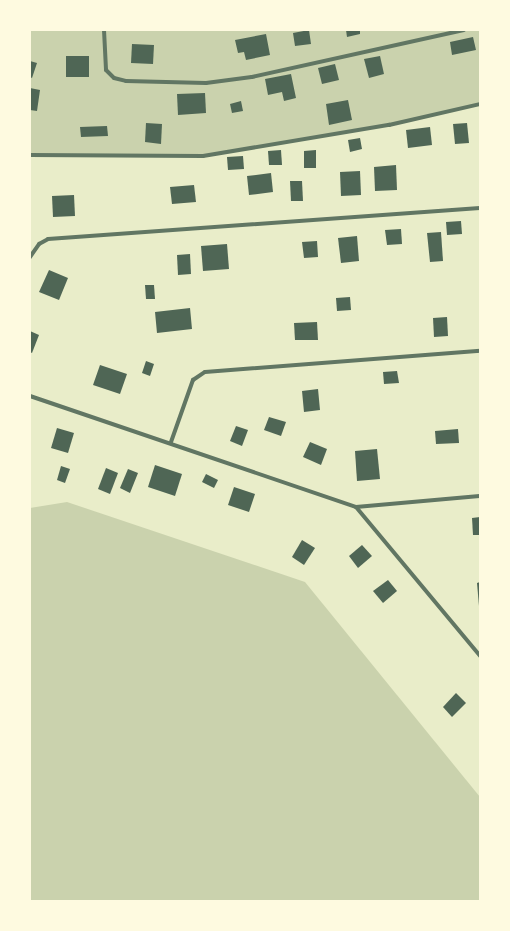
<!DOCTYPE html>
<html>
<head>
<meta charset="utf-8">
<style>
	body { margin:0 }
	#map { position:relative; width:510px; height:931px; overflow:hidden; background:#e9edc9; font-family:Lato,sans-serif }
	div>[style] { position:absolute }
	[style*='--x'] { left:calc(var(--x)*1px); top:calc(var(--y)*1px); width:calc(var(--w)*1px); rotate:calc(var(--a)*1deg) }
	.green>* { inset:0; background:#cad2ad }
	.building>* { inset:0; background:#4f6655 }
	.minor>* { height:4px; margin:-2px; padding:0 2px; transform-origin:2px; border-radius:2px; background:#617663 }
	span { translate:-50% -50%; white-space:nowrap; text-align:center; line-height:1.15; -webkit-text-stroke:4px #fefae0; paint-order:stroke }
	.frame { position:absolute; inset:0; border:31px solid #fefae0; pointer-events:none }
</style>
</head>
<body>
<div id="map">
	<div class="green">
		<i style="clip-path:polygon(30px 30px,480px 30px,480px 104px,389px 125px,203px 156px,30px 155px)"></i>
		<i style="clip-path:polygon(67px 502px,305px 582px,480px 797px,480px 901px,30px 901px,30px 508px)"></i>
	</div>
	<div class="building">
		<i style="clip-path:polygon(309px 30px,311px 44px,295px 46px,293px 33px)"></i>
		<i style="clip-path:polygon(346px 30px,360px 30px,360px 34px,347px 37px)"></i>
		<i style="clip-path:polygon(266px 34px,270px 55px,246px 60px,244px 52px,238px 53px,235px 40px)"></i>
		<i style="clip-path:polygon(473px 37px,476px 50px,452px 55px,450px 42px)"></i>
		<i style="clip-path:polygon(132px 44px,154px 45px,153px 64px,131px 63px)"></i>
		<i style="clip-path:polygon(66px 56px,89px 56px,89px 77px,66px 77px)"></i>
		<i style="clip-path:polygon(380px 56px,384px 74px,369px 78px,364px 59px)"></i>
		<i style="clip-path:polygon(30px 61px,37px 63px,32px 78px,30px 77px)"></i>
		<i style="clip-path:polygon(335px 64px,339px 80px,322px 84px,318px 68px)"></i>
		<i style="clip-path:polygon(291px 74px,296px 98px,284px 101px,282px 92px,268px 95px,265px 79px)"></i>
		<i style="clip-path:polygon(30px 88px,40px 90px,37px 111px,30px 110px)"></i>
		<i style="clip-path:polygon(205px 93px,206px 113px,178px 115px,177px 94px)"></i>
		<i style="clip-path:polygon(348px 100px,352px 120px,329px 125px,326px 104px)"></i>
		<i style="clip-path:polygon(241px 101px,243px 111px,232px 113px,230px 104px)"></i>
		<i style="clip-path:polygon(146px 123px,162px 124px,161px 144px,145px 142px)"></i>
		<i style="clip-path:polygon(467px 123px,469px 143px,455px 144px,453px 124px)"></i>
		<i style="clip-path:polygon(107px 126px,108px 136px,81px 137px,80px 127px)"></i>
		<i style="clip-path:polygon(430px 127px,432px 145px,408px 148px,406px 130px)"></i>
		<i style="clip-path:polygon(360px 138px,362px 149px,350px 152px,348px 140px)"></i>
		<i style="clip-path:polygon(281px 150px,282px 165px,269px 165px,268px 151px)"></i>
		<i style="clip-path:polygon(316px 150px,316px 168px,304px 168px,304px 151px)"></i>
		<i style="clip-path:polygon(243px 156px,244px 169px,228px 170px,227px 157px)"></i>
		<i style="clip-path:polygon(396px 165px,397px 190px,375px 191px,374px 167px)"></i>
		<i style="clip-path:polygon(360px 171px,361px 195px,341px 196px,340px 172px)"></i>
		<i style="clip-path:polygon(271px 173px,273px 192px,249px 195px,247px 176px)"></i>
		<i style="clip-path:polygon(290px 181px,302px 181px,303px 201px,291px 201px)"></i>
		<i style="clip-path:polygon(194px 185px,196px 202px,172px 204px,170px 187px)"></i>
		<i style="clip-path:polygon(74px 195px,75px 216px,53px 217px,52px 196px)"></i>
		<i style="clip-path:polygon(461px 221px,462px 234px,447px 235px,446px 222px)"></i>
		<i style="clip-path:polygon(401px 229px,402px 244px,387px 245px,385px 230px)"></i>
		<i style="clip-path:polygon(441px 232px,443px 261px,430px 262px,427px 233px)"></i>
		<i style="clip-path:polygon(357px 236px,359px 261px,341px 263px,338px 238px)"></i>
		<i style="clip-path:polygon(317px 241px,318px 257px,304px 258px,302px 242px)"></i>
		<i style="clip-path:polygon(227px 244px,229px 269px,203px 271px,201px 246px)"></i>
		<i style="clip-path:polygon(190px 254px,191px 274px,178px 275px,177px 255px)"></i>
		<i style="clip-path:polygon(49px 270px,68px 278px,59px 300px,39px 292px)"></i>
		<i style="clip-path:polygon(145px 285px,154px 285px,155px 299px,146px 299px)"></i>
		<i style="clip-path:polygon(350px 297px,351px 310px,337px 311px,336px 298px)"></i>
		<i style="clip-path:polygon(190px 308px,192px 329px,157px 333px,155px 312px)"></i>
		<i style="clip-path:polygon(447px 317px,448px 336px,434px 337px,433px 318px)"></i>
		<i style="clip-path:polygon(317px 322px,318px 340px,295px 340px,294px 323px)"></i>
		<i style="clip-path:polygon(30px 331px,39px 335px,32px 353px,30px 352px)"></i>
		<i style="clip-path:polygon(146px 361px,154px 364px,150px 376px,142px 373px)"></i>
		<i style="clip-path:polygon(100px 365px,127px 374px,120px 394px,93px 385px)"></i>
		<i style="clip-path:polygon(397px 371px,399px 383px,384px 384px,383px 372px)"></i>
		<i style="clip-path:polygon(318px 389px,320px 410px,304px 412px,302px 391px)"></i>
		<i style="clip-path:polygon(269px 417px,286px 422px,281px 436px,264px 430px)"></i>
		<i style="clip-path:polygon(236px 426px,248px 430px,242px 446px,230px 441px)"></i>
		<i style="clip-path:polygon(57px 428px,74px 433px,68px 453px,51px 448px)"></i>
		<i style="clip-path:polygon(458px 429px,459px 443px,436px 444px,435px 431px)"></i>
		<i style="clip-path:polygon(310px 442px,327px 449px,321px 465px,303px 457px)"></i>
		<i style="clip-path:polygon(377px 449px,380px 479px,357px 481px,355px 451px)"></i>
		<i style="clip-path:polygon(155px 465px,182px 474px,175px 496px,148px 487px)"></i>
		<i style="clip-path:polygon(61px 466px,70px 469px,65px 483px,57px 480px)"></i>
		<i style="clip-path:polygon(106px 468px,118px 473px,110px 494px,98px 489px)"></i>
		<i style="clip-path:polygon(128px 469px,138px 473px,130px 493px,120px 488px)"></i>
		<i style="clip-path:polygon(206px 474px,218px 480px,214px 488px,202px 482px)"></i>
		<i style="clip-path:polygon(234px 487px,255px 494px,249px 512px,228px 505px)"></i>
		<i style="clip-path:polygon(480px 517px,480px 535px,473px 535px,472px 518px)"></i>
		<i style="clip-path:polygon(302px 540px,315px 548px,304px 565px,292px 557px)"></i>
		<i style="clip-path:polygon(362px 545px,372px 556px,358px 568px,349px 556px)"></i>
		<i style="clip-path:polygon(388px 580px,397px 591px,383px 603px,373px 591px)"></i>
		<i style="clip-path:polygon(480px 582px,480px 606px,479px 606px,477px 583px)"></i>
		<i style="clip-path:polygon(456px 693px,466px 703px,452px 717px,443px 707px)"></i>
	</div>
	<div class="minor">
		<i style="--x:104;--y:30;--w:40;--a:87.1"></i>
		<i style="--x:106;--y:70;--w:11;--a:45"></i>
		<i style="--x:114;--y:78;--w:12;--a:14"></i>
		<i style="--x:126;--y:81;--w:80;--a:1.4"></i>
		<i style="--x:206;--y:83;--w:46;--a:-7.4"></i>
		<i style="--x:252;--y:77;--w:217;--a:-12.5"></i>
		<i style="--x:30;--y:155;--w:173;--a:0.3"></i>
		<i style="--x:203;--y:156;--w:189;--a:-9.5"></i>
		<i style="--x:389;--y:125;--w:93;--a:-13"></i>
		<i style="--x:30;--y:257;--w:16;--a:-55"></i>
		<i style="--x:39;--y:244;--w:10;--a:-29"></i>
		<i style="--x:48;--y:239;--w:433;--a:-4.1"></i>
		<i style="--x:30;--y:396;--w:344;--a:18.8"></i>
		<i style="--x:356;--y:507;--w:194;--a:50.2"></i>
		<i style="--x:171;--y:442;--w:66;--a:-70.5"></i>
		<i style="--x:193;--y:380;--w:14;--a:-34"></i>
		<i style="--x:205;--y:372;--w:276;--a:-4.4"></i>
		<i style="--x:356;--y:507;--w:124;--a:-5.1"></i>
	</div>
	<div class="frame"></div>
</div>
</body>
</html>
